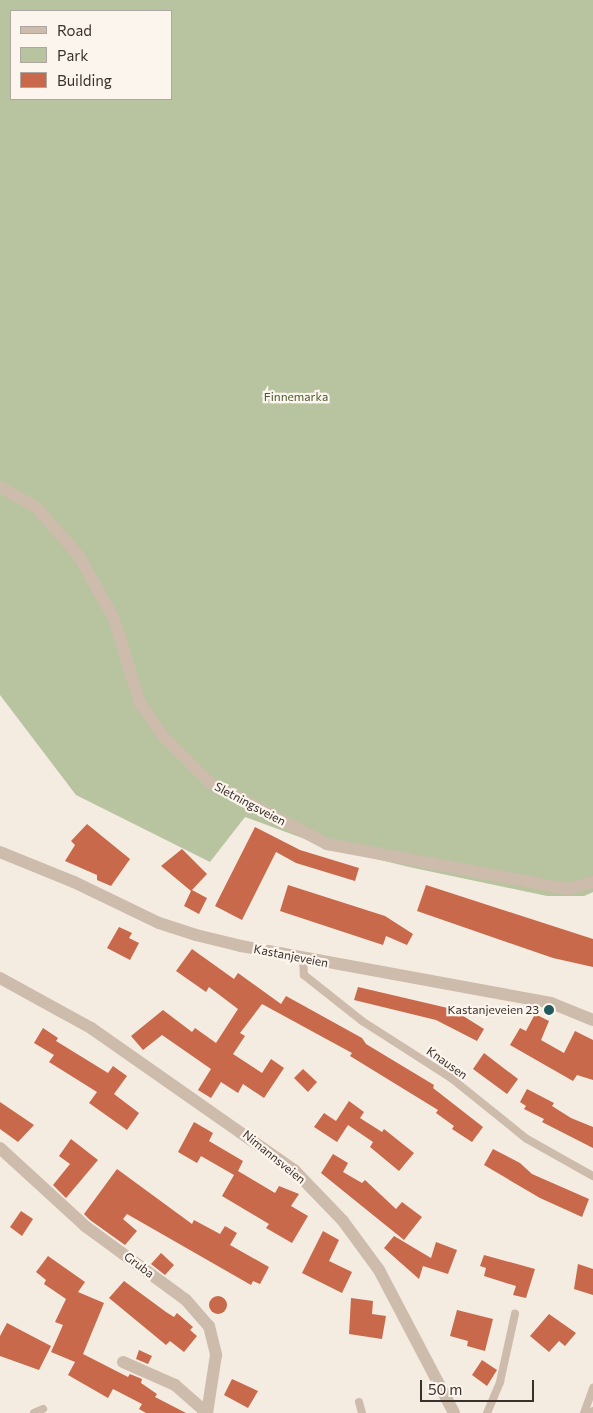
<!DOCTYPE html>
<html>
<head>
<meta charset="utf-8">
<style>
	body { margin:0 }
	#map { position:relative; width:593px; height:1413px; overflow:hidden; background:#f4ebe1; font-family:Commissioner,sans-serif }
	div>[style] { position:absolute }
	[style*='--x'] { left:calc(var(--x)*1px); top:calc(var(--y)*1px); width:calc(var(--w)*1px); rotate:calc(var(--a)*1deg) }
	.green>* { inset:0; background:#b8c4a0 }
	.building>* { inset:0; background:#c8694b }
	.round { border-radius:50% }
	.lane>* { height:8px; margin:-4px; padding:0 4px; transform-origin:4px; border-radius:4px; background:#cdbbac }
	.street>* { height:12px; margin:-6px; padding:0 6px; transform-origin:6px; border-radius:6px; background:#cdbbac }
	.dots>* { width:14px; height:14px; translate:-50% -50%; box-sizing:border-box; border:2px solid #fbf5ee; border-radius:50% }
	span { translate:-50% -50%; white-space:nowrap; text-align:center; line-height:1.15; -webkit-text-stroke:4.5px #fbf5ee; paint-order:stroke }
	.park-label { font-size:12px; color:#4a5a2e }
	.street-label { font-size:12px; color:#3b302b }
	.poi-label { font-size:12px; color:#3b302b }
	.right { translate:-100% -50%; text-align:right }
	.legend { position:absolute; left:10px; top:10px; width:162px; height:90px; box-sizing:border-box; background:#fbf5ee; border:1px solid #aea6a0; margin:0; padding:6px 9px; list-style:none; font-size:15px; color:#3b302b }
	.legend li { display:flex; align-items:center; gap:10px; height:25px }
	.legend b { width:25px; border:1px solid #aea6a0 }
	.scale { position:absolute; left:420px; top:1380px; width:114px; height:22px; box-sizing:border-box; border:2px solid #3b302b; border-top:0; padding-left:6px; font-size:15px; line-height:18px; white-space:nowrap; color:#3b302b; -webkit-text-stroke:4px #fbf5ee; paint-order:stroke }
</style>
</head>
<body>
<div id="map">
	<div class="green">
		<i style="clip-path:polygon(evenodd,0 0,593px 0,593px 892px,584px 896px,547px 896px,409px 867px,324px 846px,245px 817px,210px 862px,76px 795px,0 695px,0 0,11px 11px,171px 11px,171px 99px,11px 99px,11px 11px)"></i>
	</div>
	<div class="building">
		<i style="clip-path:polygon(87px 824px,130px 859px,111px 886px,97px 880px,97px 875px,65px 861px,75px 845px,71px 841px)"></i>
		<i style="clip-path:polygon(255px 827px,300px 850px,359px 868px,355px 881px,296px 863px,276px 852px,242px 920px,215px 906px)"></i>
		<i style="clip-path:polygon(182px 849px,207px 874px,192px 890px,207px 898px,199px 914px,184px 906px,191px 891px,161px 866px)"></i>
		<i style="clip-path:polygon(288px 885px,385px 916px,413px 934px,407px 945px,386px 936px,383px 945px,280px 911px)"></i>
		<i style="clip-path:polygon(426px 885px,593px 939px,593px 967px,553px 958px,417px 911px)"></i>
		<i style="clip-path:polygon(119px 927px,132px 933px,129px 938px,139px 943px,130px 960px,107px 948px)"></i>
		<i style="clip-path:polygon(192px 949px,234px 979px,238px 973px,281px 1004px,286px 996px,362px 1038px,366px 1044px,434px 1085px,433px 1088px,483px 1127px,472px 1142px,452px 1129px,454px 1126px,436px 1113px,438px 1110px,350px 1056px,352px 1053px,262px 1004px,240px 1033px,245px 1036px,233px 1054px,262px 1073px,271px 1059px,284px 1068px,264px 1098px,243px 1084px,238px 1093px,221px 1082px,211px 1098px,198px 1090px,211px 1069px,162px 1035px,143px 1050px,131px 1036px,163px 1010px,192px 1032px,195px 1028px,216px 1043px,238px 1009px,209px 987px,206px 992px,176px 971px)"></i>
		<i style="clip-path:polygon(358px 987px,452px 1009px,484px 1029px,477px 1041px,436px 1020px,354px 1000px)"></i>
		<i style="clip-path:polygon(535px 1014px,549px 1021px,541px 1040px,564px 1053px,575px 1031px,593px 1040px,593px 1080px,577px 1075px,573px 1081px,510px 1045px,520px 1028px,526px 1031px)"></i>
		<i style="clip-path:polygon(43px 1028px,58px 1038px,56px 1041px,108px 1073px,113px 1066px,127px 1076px,114px 1094px,139px 1113px,127px 1130px,89px 1103px,97px 1092px,49px 1062px,54px 1055px,34px 1043px)"></i>
		<i style="clip-path:polygon(484px 1053px,518px 1079px,507px 1094px,473px 1069px)"></i>
		<i style="clip-path:polygon(303px 1069px,317px 1082px,308px 1092px,294px 1078px)"></i>
		<i style="clip-path:polygon(527px 1089px,554px 1103px,552px 1106px,571px 1118px,593px 1127px,593px 1148px,542px 1122px,544px 1119px,524px 1109px,526px 1106px,520px 1102px)"></i>
		<i style="clip-path:polygon(349px 1101px,364px 1112px,360px 1118px,382px 1132px,384px 1129px,414px 1153px,399px 1171px,370px 1147px,373px 1142px,348px 1125px,337px 1142px,314px 1127px,324px 1113px,336px 1121px)"></i>
		<i style="clip-path:polygon(0 1102px,34px 1125px,18px 1142px,0 1129px)"></i>
		<i style="clip-path:polygon(194px 1122px,213px 1133px,209px 1141px,243px 1161px,238px 1171px,275px 1193px,279px 1186px,299px 1194px,291px 1206px,308px 1216px,292px 1243px,266px 1228px,269px 1224px,222px 1196px,234px 1175px,201px 1156px,197px 1163px,178px 1152px)"></i>
		<i style="clip-path:polygon(71px 1139px,98px 1160px,66px 1198px,53px 1185px,70px 1164px,59px 1156px)"></i>
		<i style="clip-path:polygon(493px 1149px,520px 1163px,532px 1174px,589px 1199px,582px 1217px,540px 1198px,484px 1165px)"></i>
		<i style="clip-path:polygon(333px 1154px,348px 1163px,343px 1172px,362px 1183px,365px 1180px,396px 1209px,402px 1202px,422px 1217px,404px 1240px,321px 1173px)"></i>
		<i style="clip-path:polygon(117px 1169px,192px 1224px,194px 1220px,220px 1234px,225px 1226px,237px 1233px,230px 1245px,269px 1267px,260px 1284px,253px 1281px,251px 1285px,127px 1214px,123px 1219px,137px 1231px,125px 1245px,90px 1220px,84px 1214px)"></i>
		<i style="clip-path:polygon(21px 1211px,33px 1219px,22px 1236px,10px 1227px)"></i>
		<i style="clip-path:polygon(323px 1231px,339px 1240px,329px 1261px,352px 1272px,342px 1293px,302px 1273px)"></i>
		<i style="clip-path:polygon(394px 1236px,431px 1258px,436px 1242px,457px 1250px,448px 1274px,423px 1266px,419px 1279px,384px 1248px)"></i>
		<i style="clip-path:polygon(161px 1253px,174px 1265px,165px 1275px,151px 1264px)"></i>
		<i style="clip-path:polygon(484px 1255px,535px 1269px,526px 1298px,513px 1295px,516px 1286px,484px 1276px,486px 1268px,480px 1266px)"></i>
		<i style="clip-path:polygon(48px 1256px,85px 1282px,78px 1292px,104px 1303px,83px 1354px,128px 1377px,130px 1374px,142px 1379px,141px 1383px,157px 1394px,155px 1397px,186px 1413px,146px 1413px,139px 1409px,142px 1404px,115px 1390px,113px 1389px,108px 1398px,68px 1375px,75px 1362px,51px 1352px,63px 1325px,55px 1322px,66px 1299px,44px 1284px,46px 1280px,36px 1272px)"></i>
		<i style="clip-path:polygon(578px 1264px,593px 1269px,593px 1295px,574px 1289px)"></i>
		<i style="clip-path:polygon(124px 1281px,166px 1312px,174px 1317px,177px 1313px,193px 1327px,190px 1330px,197px 1336px,184px 1352px,170px 1341px,166px 1345px,109px 1298px)"></i>
		<i class="round" style="left:209px;top:1296px;width:18px;height:18px"></i>
		<i style="clip-path:polygon(351px 1298px,373px 1301px,372px 1314px,386px 1316px,382px 1339px,349px 1334px)"></i>
		<i style="clip-path:polygon(457px 1310px,493px 1319px,485px 1351px,467px 1346px,468px 1341px,450px 1336px)"></i>
		<i style="clip-path:polygon(549px 1314px,576px 1333px,565px 1346px,559px 1341px,549px 1352px,530px 1336px)"></i>
		<i style="clip-path:polygon(7px 1323px,51px 1346px,39px 1370px,0 1356px,0 1336px)"></i>
		<i style="clip-path:polygon(139px 1350px,152px 1356px,148px 1364px,136px 1359px)"></i>
		<i style="clip-path:polygon(482px 1360px,497px 1370px,487px 1386px,472px 1375px)"></i>
		<i style="clip-path:polygon(232px 1379px,258px 1391px,248px 1408px,224px 1395px)"></i>
	</div>
	<div class="lane">
		<i style="--x:303;--y:958;--w:17;--a:87"></i>
		<i style="--x:304;--y:975;--w:74;--a:38.4"></i>
		<i style="--x:362;--y:1021;--w:106;--a:32.6"></i>
		<i style="--x:451;--y:1078;--w:97;--a:38.8"></i>
		<i style="--x:527;--y:1139;--w:76;--a:29.3"></i>
		<i style="--x:359;--y:1402;--w:11;--a:75"></i>
		<i style="--x:34;--y:1413;--w:10;--a:-24"></i>
		<i style="--x:487;--y:1413;--w:34;--a:-67"></i>
		<i style="--x:500;--y:1382;--w:70;--a:-77.6"></i>
		<i style="--x:584;--y:1413;--w:27;--a:-70"></i>
		<i style="--x:591;--y:1413;--w:3;--a:-45"></i>
	</div>
	<div class="street">
		<i style="--x:0;--y:487;--w:41;--a:29.1"></i>
		<i style="--x:36;--y:507;--w:65;--a:48.7"></i>
		<i style="--x:79;--y:556;--w:72;--a:60.9"></i>
		<i style="--x:114;--y:619;--w:88;--a:72.8"></i>
		<i style="--x:140;--y:703;--w:42;--a:54.8"></i>
		<i style="--x:164;--y:737;--w:64;--a:45"></i>
		<i style="--x:209;--y:782;--w:133;--a:27.7"></i>
		<i style="--x:327;--y:844;--w:244;--a:10.6"></i>
		<i style="--x:567;--y:889;--w:27;--a:-15"></i>
		<i style="--x:0;--y:852;--w:80;--a:22.1"></i>
		<i style="--x:74;--y:882;--w:94;--a:25.8"></i>
		<i style="--x:159;--y:923;--w:39;--a:18"></i>
		<i style="--x:196;--y:935;--w:46;--a:13.7"></i>
		<i style="--x:241;--y:946;--w:315;--a:10.4"></i>
		<i style="--x:551;--y:1003;--w:45;--a:22"></i>
		<i style="--x:0;--y:978;--w:104;--a:28.8"></i>
		<i style="--x:91;--y:1028;--w:248;--a:35"></i>
		<i style="--x:294;--y:1170;--w:71;--a:46.1"></i>
		<i style="--x:343;--y:1221;--w:61;--a:53.7"></i>
		<i style="--x:379;--y:1270;--w:161;--a:62.3"></i>
		<i style="--x:0;--y:1148;--w:115;--a:42.5"></i>
		<i style="--x:85;--y:1226;--w:125;--a:36.2"></i>
		<i style="--x:186;--y:1300;--w:35;--a:49"></i>
		<i style="--x:209;--y:1326;--w:30;--a:76"></i>
		<i style="--x:216;--y:1355;--w:59;--a:98.8"></i>
		<i style="--x:123;--y:1362;--w:57;--a:23.9"></i>
		<i style="--x:175;--y:1385;--w:43;--a:41.2"></i>
	</div>
	<div class="dots">
		<i style="left:549px;top:1010px;background:#1f5a5e"></i>
	</div>
	<div class="park-label">
		<span style="left:296px;top:397px">Finnemarka</span>
	</div>
	<div class="street-label">
		<span style="left:250px;top:804px;rotate:28deg">Sletningsveien</span>
		<span style="left:291px;top:956px;rotate:11deg">Kastanjeveien</span>
		<span style="left:447px;top:1063px;rotate:35deg">Knausen</span>
		<span style="left:274px;top:1157px;rotate:39deg">Nimannsveien</span>
		<span style="left:139px;top:1265px;rotate:37deg">Gruba</span>
	</div>
	<div class="poi-label">
		<span class="right" style="left:539px;top:1010px">Kastanjeveien 23</span>
	</div>
	<ul class="legend">
	<li><b style="height:6px;background:#cdbbac"></b>Road</li>
	<li><b style="height:14px;background:#b8c4a0"></b>Park</li>
	<li><b style="height:14px;background:#c8694b"></b>Building</li>
	</ul>
	<div class="scale">50 m</div>
</div>
</body>
</html>
